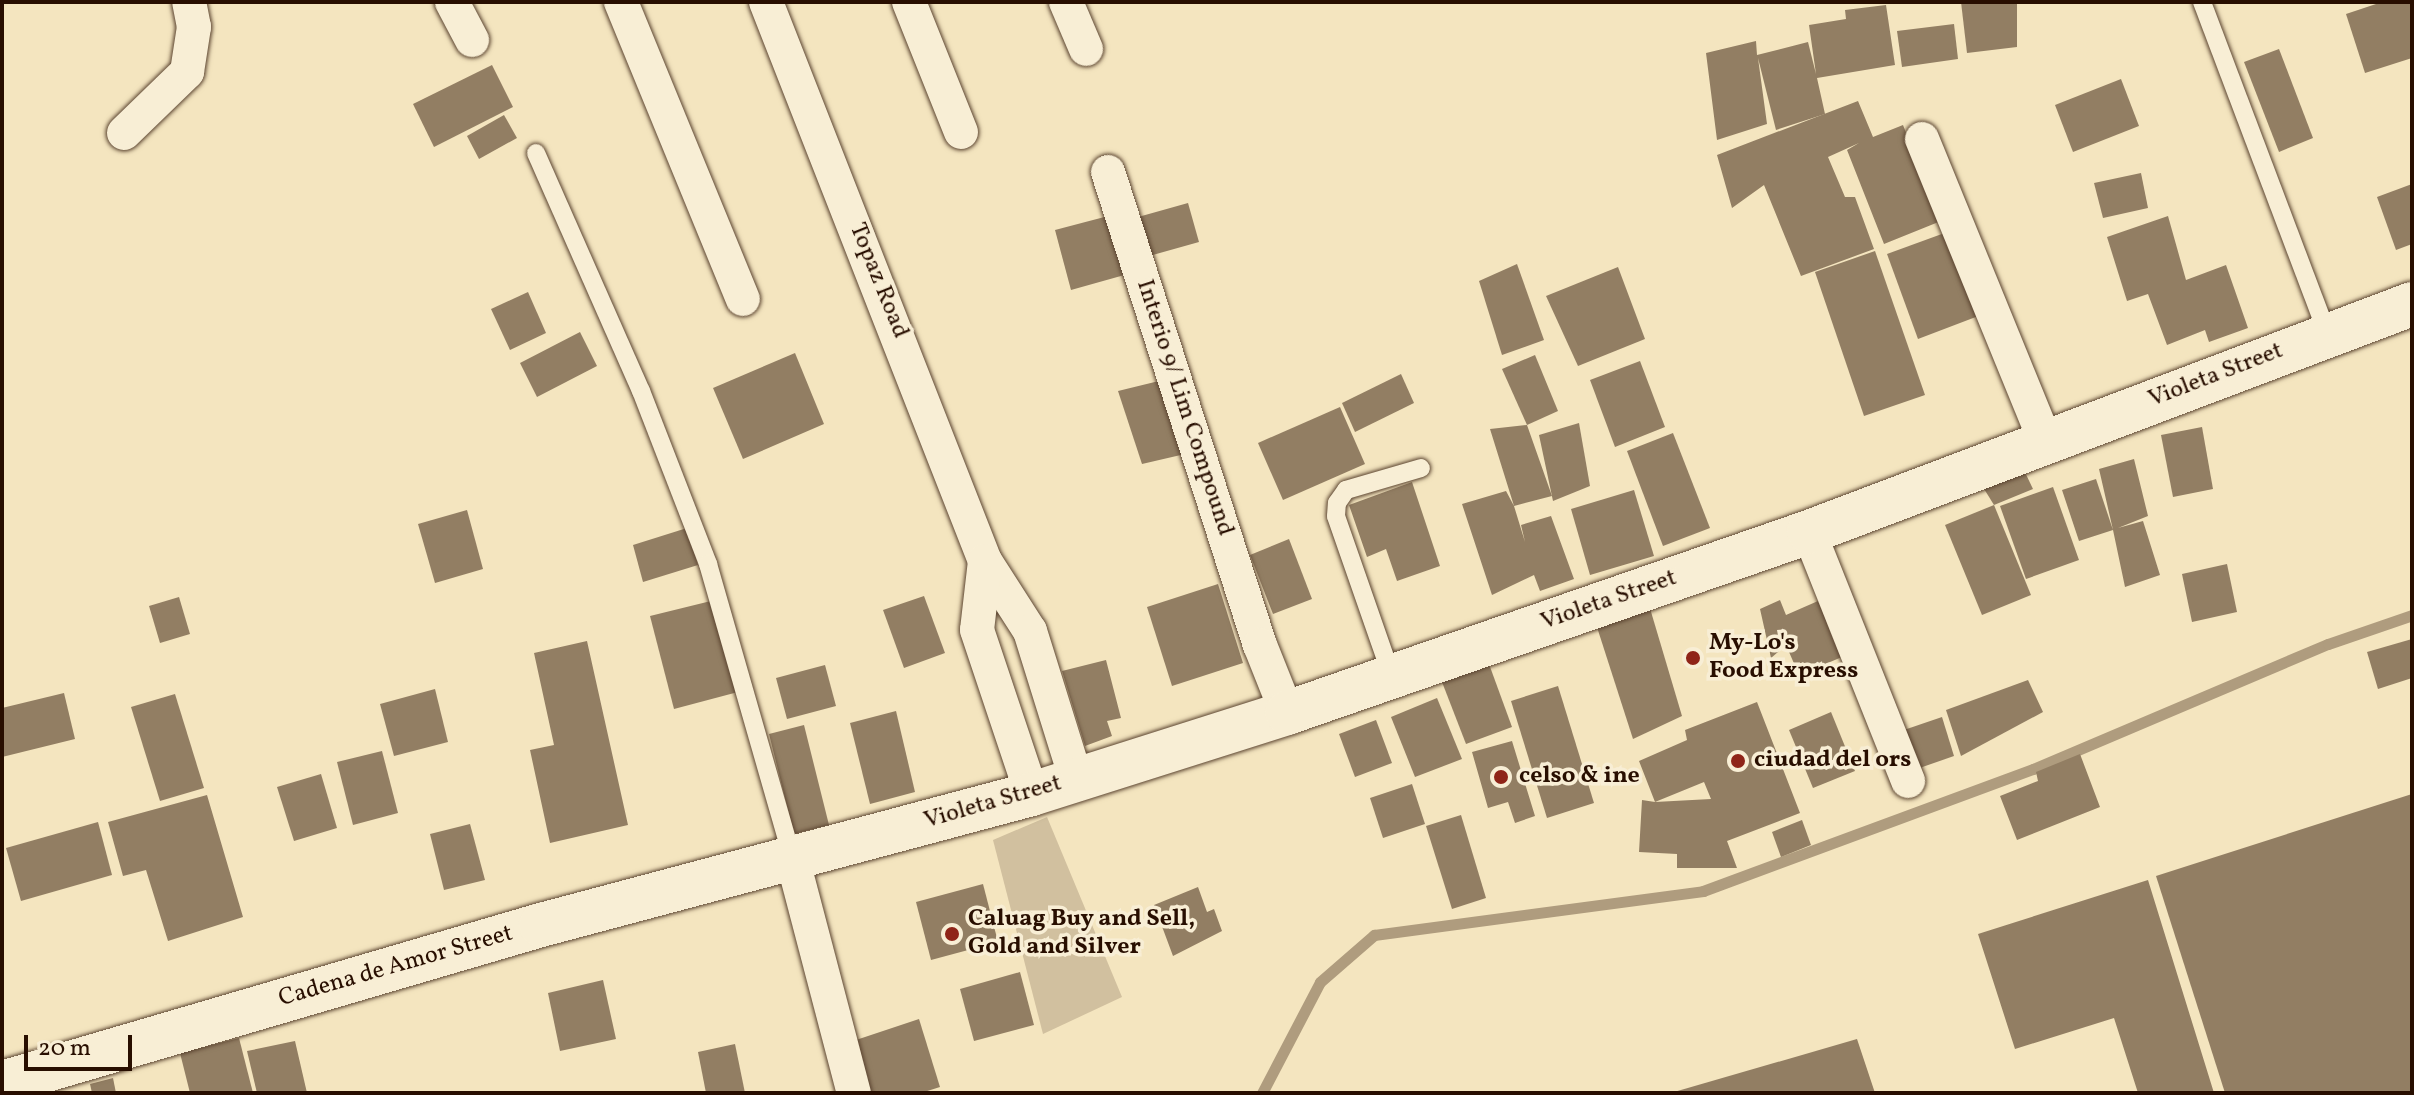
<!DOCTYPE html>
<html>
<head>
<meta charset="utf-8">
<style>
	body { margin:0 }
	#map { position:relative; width:2414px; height:1095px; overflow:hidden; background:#f4e5bf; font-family:Vollkorn,serif }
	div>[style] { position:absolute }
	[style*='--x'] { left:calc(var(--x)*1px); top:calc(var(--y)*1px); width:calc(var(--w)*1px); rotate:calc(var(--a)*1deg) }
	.green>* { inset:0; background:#d1c09f }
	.stream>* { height:11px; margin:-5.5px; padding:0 5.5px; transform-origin:5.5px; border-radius:5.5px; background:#af9c7e }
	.building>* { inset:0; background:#927e63 }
	.roads { filter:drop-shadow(0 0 2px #5b4430) drop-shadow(0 0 2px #5b4430) }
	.lane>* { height:18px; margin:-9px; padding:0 9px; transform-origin:9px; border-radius:9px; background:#f8eed5 }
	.street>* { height:34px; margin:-17px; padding:0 17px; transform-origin:17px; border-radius:17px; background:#f8eed5 }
	.secondary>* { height:44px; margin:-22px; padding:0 22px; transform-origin:22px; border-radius:22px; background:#f8eed5 }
	.dots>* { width:22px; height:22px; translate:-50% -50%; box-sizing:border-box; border:4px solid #f8eed5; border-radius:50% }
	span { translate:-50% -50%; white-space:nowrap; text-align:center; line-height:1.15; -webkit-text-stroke:7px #f8eed5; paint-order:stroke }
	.street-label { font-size:24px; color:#280e00 }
	.poi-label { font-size:24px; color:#280e00; font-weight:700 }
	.left { translate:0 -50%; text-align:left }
	.frame { position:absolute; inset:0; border:4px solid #280e00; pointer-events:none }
	.scale { position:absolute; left:24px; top:1035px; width:108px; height:36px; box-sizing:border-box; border:4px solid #280e00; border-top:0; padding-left:10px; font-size:24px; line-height:28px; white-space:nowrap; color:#280e00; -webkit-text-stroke:6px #f8eed5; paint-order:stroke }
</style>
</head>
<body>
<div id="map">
	<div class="green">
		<i style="clip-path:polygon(1047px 817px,1122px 997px,1043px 1034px,993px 840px)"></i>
	</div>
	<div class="stream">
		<i style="--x:1262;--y:1093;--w:125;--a:-62.4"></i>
		<i style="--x:1320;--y:982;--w:72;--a:-41"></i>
		<i style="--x:1374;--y:935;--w:332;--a:-7.6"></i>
		<i style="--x:1703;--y:891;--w:352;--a:-20.3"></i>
		<i style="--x:2033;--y:769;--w:320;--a:-23"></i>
		<i style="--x:2328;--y:644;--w:89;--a:-19"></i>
	</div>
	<div class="building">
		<i style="clip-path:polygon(1961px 2px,2017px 2px,2017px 47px,1967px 53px)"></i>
		<i style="clip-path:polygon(2382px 2px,2412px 2px,2412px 58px,2365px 73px,2346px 14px)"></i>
		<i style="clip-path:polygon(1886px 5px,1895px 65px,1817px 78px,1825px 114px,1776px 130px,1758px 58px,1767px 124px,1717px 140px,1706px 53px,1756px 41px,1757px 55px,1808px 42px,1816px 74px,1809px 25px,1846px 19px,1845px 10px)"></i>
		<i style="clip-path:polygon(1954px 24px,1958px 59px,1902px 67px,1897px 31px)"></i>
		<i style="clip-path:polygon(2279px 49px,2313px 138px,2279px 152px,2244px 62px)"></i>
		<i style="clip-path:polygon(492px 65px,513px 107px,434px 147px,413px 104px)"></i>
		<i style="clip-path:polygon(2121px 79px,2139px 126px,2073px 152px,2055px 105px)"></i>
		<i style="clip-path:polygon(1858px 101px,1873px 137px,1903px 125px,1941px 221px,1884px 244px,1847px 150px,1859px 143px,1828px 157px,1845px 197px,1855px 197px,1874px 249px,1801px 276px,1764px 185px,1732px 208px,1717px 155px)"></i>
		<i style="clip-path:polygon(504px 115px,517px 138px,479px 159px,467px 136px)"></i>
		<i style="clip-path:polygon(2141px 173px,2148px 208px,2103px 218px,2094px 183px)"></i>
		<i style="clip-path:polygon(2412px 184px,2412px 244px,2396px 250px,2377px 197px)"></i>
		<i style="clip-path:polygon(1188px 203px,1199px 242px,1142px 258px,1131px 219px)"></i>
		<i style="clip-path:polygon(1112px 215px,1128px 274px,1071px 290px,1055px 230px)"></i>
		<i style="clip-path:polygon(2168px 216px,2186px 280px,2226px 265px,2248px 328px,2209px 342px,2205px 330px,2167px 345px,2148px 294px,2127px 301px,2107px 237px)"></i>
		<i style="clip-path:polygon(1950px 231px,1981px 315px,1918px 339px,1887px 254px)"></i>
		<i style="clip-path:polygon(1875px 251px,1925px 395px,1864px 416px,1815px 272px)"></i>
		<i style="clip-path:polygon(1517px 264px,1544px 340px,1502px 355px,1479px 281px)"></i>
		<i style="clip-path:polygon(1618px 267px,1645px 339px,1578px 366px,1546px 296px)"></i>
		<i style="clip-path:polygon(528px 292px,546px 333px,510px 350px,491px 309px)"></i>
		<i style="clip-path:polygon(580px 332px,597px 366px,537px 397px,520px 363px)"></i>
		<i style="clip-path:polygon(795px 353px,824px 424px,743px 459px,713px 388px)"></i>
		<i style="clip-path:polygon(1535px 355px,1558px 411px,1527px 425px,1502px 369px)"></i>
		<i style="clip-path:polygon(1640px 361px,1665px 427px,1615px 447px,1590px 380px)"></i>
		<i style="clip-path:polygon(1401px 374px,1414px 403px,1355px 432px,1342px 403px)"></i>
		<i style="clip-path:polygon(1163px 380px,1185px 454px,1142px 464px,1118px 391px)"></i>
		<i style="clip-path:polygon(1340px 407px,1365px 464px,1283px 500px,1258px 443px)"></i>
		<i style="clip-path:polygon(1579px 423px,1590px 486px,1553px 501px,1539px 435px)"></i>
		<i style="clip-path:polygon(1527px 425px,1552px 496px,1514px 506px,1525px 542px,1521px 525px,1551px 516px,1574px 579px,1540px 591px,1534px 575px,1492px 595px,1462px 504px,1506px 491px,1514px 506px,1490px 429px)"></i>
		<i style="clip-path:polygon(2202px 427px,2213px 489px,2173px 497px,2161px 435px)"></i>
		<i style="clip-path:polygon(1673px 433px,1710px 528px,1663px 546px,1627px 451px)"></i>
		<i style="clip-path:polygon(2134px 459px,2148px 516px,2118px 528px,2143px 521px,2160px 575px,2125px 587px,2113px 530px,2079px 541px,2062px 490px,2096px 479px,2113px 530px,2099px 469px)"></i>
		<i style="clip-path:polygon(2021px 464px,2033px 489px,1994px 505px,1981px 484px)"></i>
		<i style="clip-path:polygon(1412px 482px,1440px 566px,1397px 581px,1386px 549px,1367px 557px,1349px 505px)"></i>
		<i style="clip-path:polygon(2053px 487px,2079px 560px,2026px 579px,2000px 506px)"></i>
		<i style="clip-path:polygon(1634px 490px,1654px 556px,1590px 575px,1571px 509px)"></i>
		<i style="clip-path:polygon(1994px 505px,2031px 595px,1982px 615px,1945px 525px)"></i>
		<i style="clip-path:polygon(467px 510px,483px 569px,435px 583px,418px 524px)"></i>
		<i style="clip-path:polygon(687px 528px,698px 565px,643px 582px,633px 545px)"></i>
		<i style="clip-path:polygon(1289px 539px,1312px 599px,1273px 614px,1250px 555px)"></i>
		<i style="clip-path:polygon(2227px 564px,2237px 612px,2192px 622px,2182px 574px)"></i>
		<i style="clip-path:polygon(1218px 584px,1243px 663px,1172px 686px,1147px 607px)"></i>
		<i style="clip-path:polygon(924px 596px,945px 653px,904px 668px,883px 610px)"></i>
		<i style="clip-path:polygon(179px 597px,190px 634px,160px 643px,149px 606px)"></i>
		<i style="clip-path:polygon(715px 600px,738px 692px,674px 709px,650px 616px)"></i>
		<i style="clip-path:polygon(1780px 600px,1786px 615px,1818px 601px,1842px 657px,1799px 675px,1786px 645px,1771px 658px,1760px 609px)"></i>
		<i style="clip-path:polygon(1649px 605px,1682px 716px,1633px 739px,1595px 621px)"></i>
		<i style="clip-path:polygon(2412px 639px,2412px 678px,2378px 689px,2367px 652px)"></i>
		<i style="clip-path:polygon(587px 641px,628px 825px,550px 843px,530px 750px,554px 745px,534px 653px)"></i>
		<i style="clip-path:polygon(1106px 660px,1121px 718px,1107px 721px,1112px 736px,1085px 746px,1062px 671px)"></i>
		<i style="clip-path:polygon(1489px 664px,1512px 727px,1466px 744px,1442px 682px)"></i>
		<i style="clip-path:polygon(825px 665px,836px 706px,787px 719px,776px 678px)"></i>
		<i style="clip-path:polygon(2028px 680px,2043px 712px,1961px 756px,1946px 710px)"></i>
		<i style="clip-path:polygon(1558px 686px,1594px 803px,1547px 818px,1511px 701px)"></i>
		<i style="clip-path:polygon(435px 689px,448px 742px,394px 756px,380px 704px)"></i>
		<i style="clip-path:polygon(64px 693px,75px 739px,2px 757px,2px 708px)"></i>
		<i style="clip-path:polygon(175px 694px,204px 788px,160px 801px,131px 707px)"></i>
		<i style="clip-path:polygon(1437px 698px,1462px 759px,1415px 777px,1391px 717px)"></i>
		<i style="clip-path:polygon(evenodd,1757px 702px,1800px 813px,1727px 841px,1737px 868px,1677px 868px,1677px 854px,1639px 852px,1642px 800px,1655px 802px,1639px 761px,1687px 740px,1685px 730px,1757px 702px,1704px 782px,1711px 799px,1655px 802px,1704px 782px)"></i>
		<i style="clip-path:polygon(896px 711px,915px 792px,870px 804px,850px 723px)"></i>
		<i style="clip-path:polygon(1831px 712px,1855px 771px,1813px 788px,1789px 730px)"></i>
		<i style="clip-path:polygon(1942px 717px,1954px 756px,1911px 771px,1898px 732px)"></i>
		<i style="clip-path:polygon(1376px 720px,1392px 763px,1355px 777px,1339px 734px)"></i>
		<i style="clip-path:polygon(804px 725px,829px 825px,794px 834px,769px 734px)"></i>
		<i style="clip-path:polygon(1512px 741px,1535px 816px,1515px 823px,1508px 802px,1488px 808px,1472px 752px)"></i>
		<i style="clip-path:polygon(382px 751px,398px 813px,353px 825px,337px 762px)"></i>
		<i style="clip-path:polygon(2080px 754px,2100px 807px,2017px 840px,2000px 796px,2038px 781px,2036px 772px)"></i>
		<i style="clip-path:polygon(321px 774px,337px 828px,294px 841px,277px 787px)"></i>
		<i style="clip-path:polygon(1412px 784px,1425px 824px,1383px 838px,1370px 798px)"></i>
		<i style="clip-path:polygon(2412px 794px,2412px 1093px,2225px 1093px,2156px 876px)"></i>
		<i style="clip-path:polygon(207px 795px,243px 917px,168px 941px,146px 870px,123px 876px,108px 822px)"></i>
		<i style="clip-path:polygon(1461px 815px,1486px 898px,1452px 909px,1426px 826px)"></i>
		<i style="clip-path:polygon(1802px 820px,1811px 845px,1781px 857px,1772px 832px)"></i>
		<i style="clip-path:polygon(98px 822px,112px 875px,21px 901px,6px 848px)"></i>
		<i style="clip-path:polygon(470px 824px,485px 880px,444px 890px,430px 834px)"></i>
		<i style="clip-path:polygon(2148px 880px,2214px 1093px,2138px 1093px,2114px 1018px,2015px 1049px,1978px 934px)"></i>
		<i style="clip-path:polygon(983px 884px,998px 942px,931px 960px,916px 902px)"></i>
		<i style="clip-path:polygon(1198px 887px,1207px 912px,1214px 909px,1222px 931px,1173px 956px,1154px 905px)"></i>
		<i style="clip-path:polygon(1020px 972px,1034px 1025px,974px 1041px,960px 989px)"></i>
		<i style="clip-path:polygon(603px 980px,616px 1039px,560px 1051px,548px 993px)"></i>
		<i style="clip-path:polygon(919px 1019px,940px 1087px,921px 1093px,866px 1093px,850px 1042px)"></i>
		<i style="clip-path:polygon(239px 1038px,253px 1093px,190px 1093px,180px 1053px)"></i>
		<i style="clip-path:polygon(1857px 1039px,1875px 1093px,1674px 1093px,1674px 1092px)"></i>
		<i style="clip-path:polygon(295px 1041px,307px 1093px,257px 1093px,247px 1051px)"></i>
		<i style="clip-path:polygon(735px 1044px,745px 1093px,706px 1093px,698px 1052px)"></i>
		<i style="clip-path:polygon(113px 1078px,116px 1093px,92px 1093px,90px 1084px)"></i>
	</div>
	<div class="roads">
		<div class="lane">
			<i style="--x:2202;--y:2;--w:354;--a:69.3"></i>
			<i style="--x:536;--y:153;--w:260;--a:66.2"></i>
			<i style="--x:641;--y:391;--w:186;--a:68.8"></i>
			<i style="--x:708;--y:564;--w:308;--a:74"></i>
			<i style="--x:1392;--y:677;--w:170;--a:-109.2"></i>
			<i style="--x:1336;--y:516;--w:13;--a:-86"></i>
			<i style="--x:1337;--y:503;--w:16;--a:-55"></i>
			<i style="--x:1346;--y:490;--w:78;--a:-16.3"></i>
		</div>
		<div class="street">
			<i style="--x:452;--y:2;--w:43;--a:62.2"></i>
			<i style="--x:621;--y:2;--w:321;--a:67.7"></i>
			<i style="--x:766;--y:2;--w:600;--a:68.61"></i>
			<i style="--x:985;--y:561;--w:83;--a:57.3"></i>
			<i style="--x:1030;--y:631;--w:155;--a:72.7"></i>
			<i style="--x:909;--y:2;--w:140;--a:68.2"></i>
			<i style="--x:1066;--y:2;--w:51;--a:66.9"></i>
			<i style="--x:124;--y:133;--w:88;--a:-44.1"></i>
			<i style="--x:187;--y:72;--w:46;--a:-81.2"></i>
			<i style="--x:194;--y:27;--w:25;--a:-101"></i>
			<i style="--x:1922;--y:139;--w:328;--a:67.8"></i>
			<i style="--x:1108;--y:172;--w:497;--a:72.2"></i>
			<i style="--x:1260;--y:645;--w:73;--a:68.3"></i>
			<i style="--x:1809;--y:532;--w:268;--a:68.3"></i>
			<i style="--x:985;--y:561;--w:69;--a:96.6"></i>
			<i style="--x:977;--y:630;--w:173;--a:71.5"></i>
			<i style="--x:793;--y:861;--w:240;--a:75.3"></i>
		</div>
		<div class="secondary">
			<i style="--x:2;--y:1083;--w:562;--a:-16.34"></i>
			<i style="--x:541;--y:925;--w:508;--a:-14.94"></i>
			<i style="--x:1032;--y:794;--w:268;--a:-17.6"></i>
			<i style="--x:1287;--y:713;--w:552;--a:-19.12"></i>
			<i style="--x:1809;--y:532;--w:645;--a:-20.71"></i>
		</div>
	</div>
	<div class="dots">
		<i style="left:1693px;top:658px;background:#8f2418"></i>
		<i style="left:1738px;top:761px;background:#8f2418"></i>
		<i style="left:1501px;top:777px;background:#8f2418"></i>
		<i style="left:952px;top:934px;background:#8f2418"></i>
	</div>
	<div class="street-label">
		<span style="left:878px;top:281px;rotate:68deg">Topaz Road</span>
		<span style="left:2216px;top:376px;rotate:-21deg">Violeta Street</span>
		<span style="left:1184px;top:408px;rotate:72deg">Interio 9/ Lim Compound</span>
		<span style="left:1609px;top:601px;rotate:-19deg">Violeta Street</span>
		<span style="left:993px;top:803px;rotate:-16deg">Violeta Street</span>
		<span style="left:396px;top:967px;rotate:-16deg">Cadena de Amor Street</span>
	</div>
	<div class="poi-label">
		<span class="left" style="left:1709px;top:658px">My-Lo's<br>Food Express</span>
		<span class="left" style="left:1754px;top:761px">ciudad del ors</span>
		<span class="left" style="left:1519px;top:777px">celso &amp; ine</span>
		<span class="left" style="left:968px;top:934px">Caluag Buy and Sell,<br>Gold and Silver</span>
	</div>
	<div class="frame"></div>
	<div class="scale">20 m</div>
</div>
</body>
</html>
